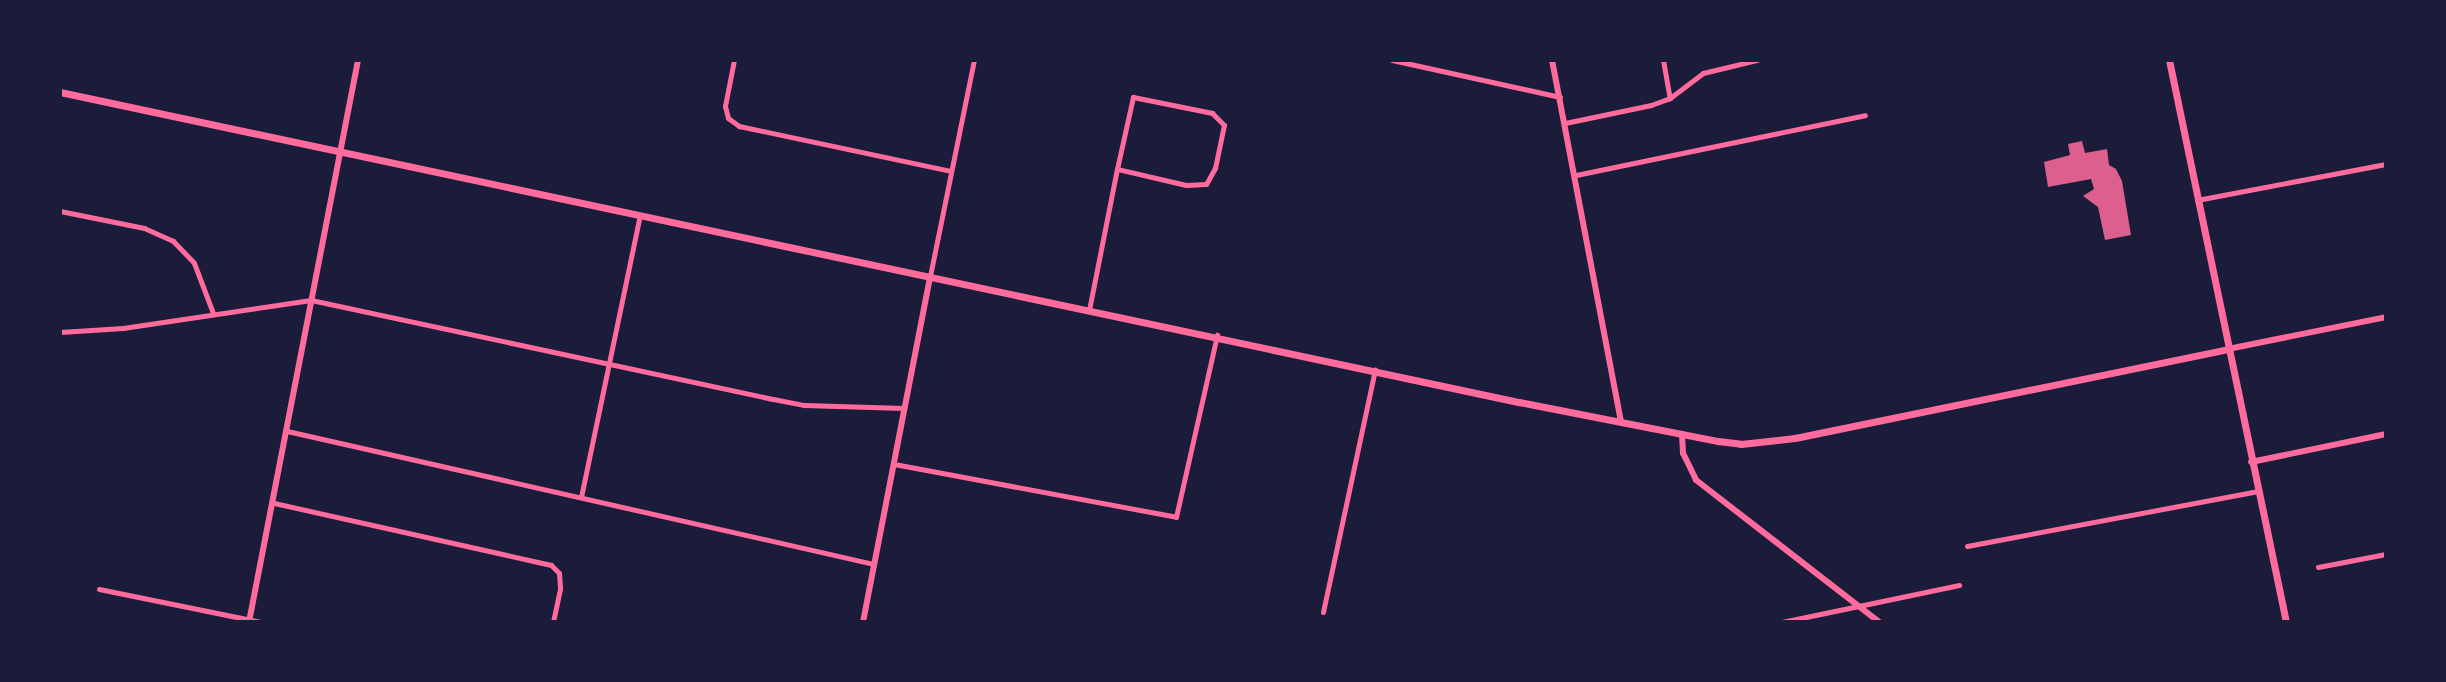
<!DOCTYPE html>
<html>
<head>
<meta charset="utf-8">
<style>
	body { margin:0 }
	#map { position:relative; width:2446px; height:682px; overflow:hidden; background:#1b1b3a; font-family:"Archivo Narrow",sans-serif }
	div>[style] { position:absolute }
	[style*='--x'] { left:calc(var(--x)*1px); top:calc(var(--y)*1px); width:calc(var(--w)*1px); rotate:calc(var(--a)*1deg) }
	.building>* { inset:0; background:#dd5f8e }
	.minor>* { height:5px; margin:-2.5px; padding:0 2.5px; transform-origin:2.5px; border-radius:2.5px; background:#ff6b9d }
	.tertiary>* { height:6px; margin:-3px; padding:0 3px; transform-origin:3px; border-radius:3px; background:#ff6b9d }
	.secondary>* { height:7px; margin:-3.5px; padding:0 3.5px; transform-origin:3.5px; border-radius:3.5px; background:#ff6b9d }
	span { translate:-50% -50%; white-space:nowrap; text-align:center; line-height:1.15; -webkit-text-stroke:6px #1b1b3a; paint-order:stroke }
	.frame { position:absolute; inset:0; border:62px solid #1b1b3a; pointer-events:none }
</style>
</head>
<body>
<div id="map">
	<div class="building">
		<i style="clip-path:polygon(2082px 141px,2085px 153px,2107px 149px,2109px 165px,2116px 169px,2122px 181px,2131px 235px,2105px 240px,2098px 207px,2083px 196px,2094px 189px,2091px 179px,2048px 187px,2044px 162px,2070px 155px,2068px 144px)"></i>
	</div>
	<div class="minor">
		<i style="--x:734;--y:60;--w:47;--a:101.1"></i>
		<i style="--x:725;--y:106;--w:12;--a:76"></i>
		<i style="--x:728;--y:118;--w:14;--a:36"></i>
		<i style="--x:739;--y:126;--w:216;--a:12"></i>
		<i style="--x:1392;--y:60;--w:172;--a:12.4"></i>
		<i style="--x:1663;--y:60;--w:39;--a:80"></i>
		<i style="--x:1565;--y:123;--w:88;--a:-11.8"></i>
		<i style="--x:1651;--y:105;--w:20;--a:-20"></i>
		<i style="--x:1670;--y:98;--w:41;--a:-37.1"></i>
		<i style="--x:1703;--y:73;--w:56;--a:-13.5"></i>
		<i style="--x:1576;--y:175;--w:295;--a:-11.7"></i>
		<i style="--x:2197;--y:200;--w:192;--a:-10.8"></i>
		<i style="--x:60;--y:211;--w:86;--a:11.4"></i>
		<i style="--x:144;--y:228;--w:32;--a:24"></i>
		<i style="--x:173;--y:241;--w:30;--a:46"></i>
		<i style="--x:194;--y:263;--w:53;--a:69.2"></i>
		<i style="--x:930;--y:276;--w:220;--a:-78.5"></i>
		<i style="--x:1089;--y:310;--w:144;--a:-78.8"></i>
		<i style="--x:1117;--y:169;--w:74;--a:-77.5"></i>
		<i style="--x:1133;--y:97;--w:81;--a:11.4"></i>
		<i style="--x:1212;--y:113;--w:17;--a:45"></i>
		<i style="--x:1224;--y:125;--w:44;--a:101.8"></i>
		<i style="--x:1215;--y:168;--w:18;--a:119"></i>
		<i style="--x:1206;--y:184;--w:20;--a:177"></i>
		<i style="--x:1186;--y:185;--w:71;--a:-166.9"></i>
		<i style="--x:60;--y:332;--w:63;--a:-3.6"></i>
		<i style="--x:123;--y:328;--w:190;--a:-8.5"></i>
		<i style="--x:311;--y:300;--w:472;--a:12.1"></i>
		<i style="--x:773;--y:399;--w:32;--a:11"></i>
		<i style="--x:804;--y:405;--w:100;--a:1.7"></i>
		<i style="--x:287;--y:431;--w:602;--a:12.77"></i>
		<i style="--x:894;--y:464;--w:287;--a:10.6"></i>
		<i style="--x:1176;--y:517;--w:187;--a:-77.3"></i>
		<i style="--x:581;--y:497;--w:288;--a:-78.2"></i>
		<i style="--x:274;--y:503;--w:284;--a:12.6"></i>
		<i style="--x:551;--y:565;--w:11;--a:45"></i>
		<i style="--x:559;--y:573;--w:16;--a:86"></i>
		<i style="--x:560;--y:589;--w:34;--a:102"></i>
		<i style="--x:1967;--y:546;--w:295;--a:-10.7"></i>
		<i style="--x:2318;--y:567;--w:69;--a:-10.8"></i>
		<i style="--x:99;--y:589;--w:165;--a:11.5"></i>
		<i style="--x:1323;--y:612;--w:248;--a:-77.9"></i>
		<i style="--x:1782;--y:622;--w:181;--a:-11.8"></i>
	</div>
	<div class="tertiary">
		<i style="--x:1552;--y:60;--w:369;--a:79.2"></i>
		<i style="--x:2228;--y:349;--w:161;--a:-11.4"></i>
		<i style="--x:1682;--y:434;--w:19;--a:87"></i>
		<i style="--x:1683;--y:453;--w:30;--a:64"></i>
		<i style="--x:1696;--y:480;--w:232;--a:37.8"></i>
		<i style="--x:2251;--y:462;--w:138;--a:-11.7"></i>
		<i style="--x:249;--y:622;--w:572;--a:-79.02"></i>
		<i style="--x:863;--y:622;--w:352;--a:-79"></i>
	</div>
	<div class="secondary">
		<i style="--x:2169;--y:60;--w:574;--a:78.24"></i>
		<i style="--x:60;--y:92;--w:1492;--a:12"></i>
		<i style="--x:1519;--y:402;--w:203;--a:11.1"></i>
		<i style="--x:1718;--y:441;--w:23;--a:7"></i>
		<i style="--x:1741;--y:444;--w:54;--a:-6.3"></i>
		<i style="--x:1795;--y:438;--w:442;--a:-11.6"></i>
	</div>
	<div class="frame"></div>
</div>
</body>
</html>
